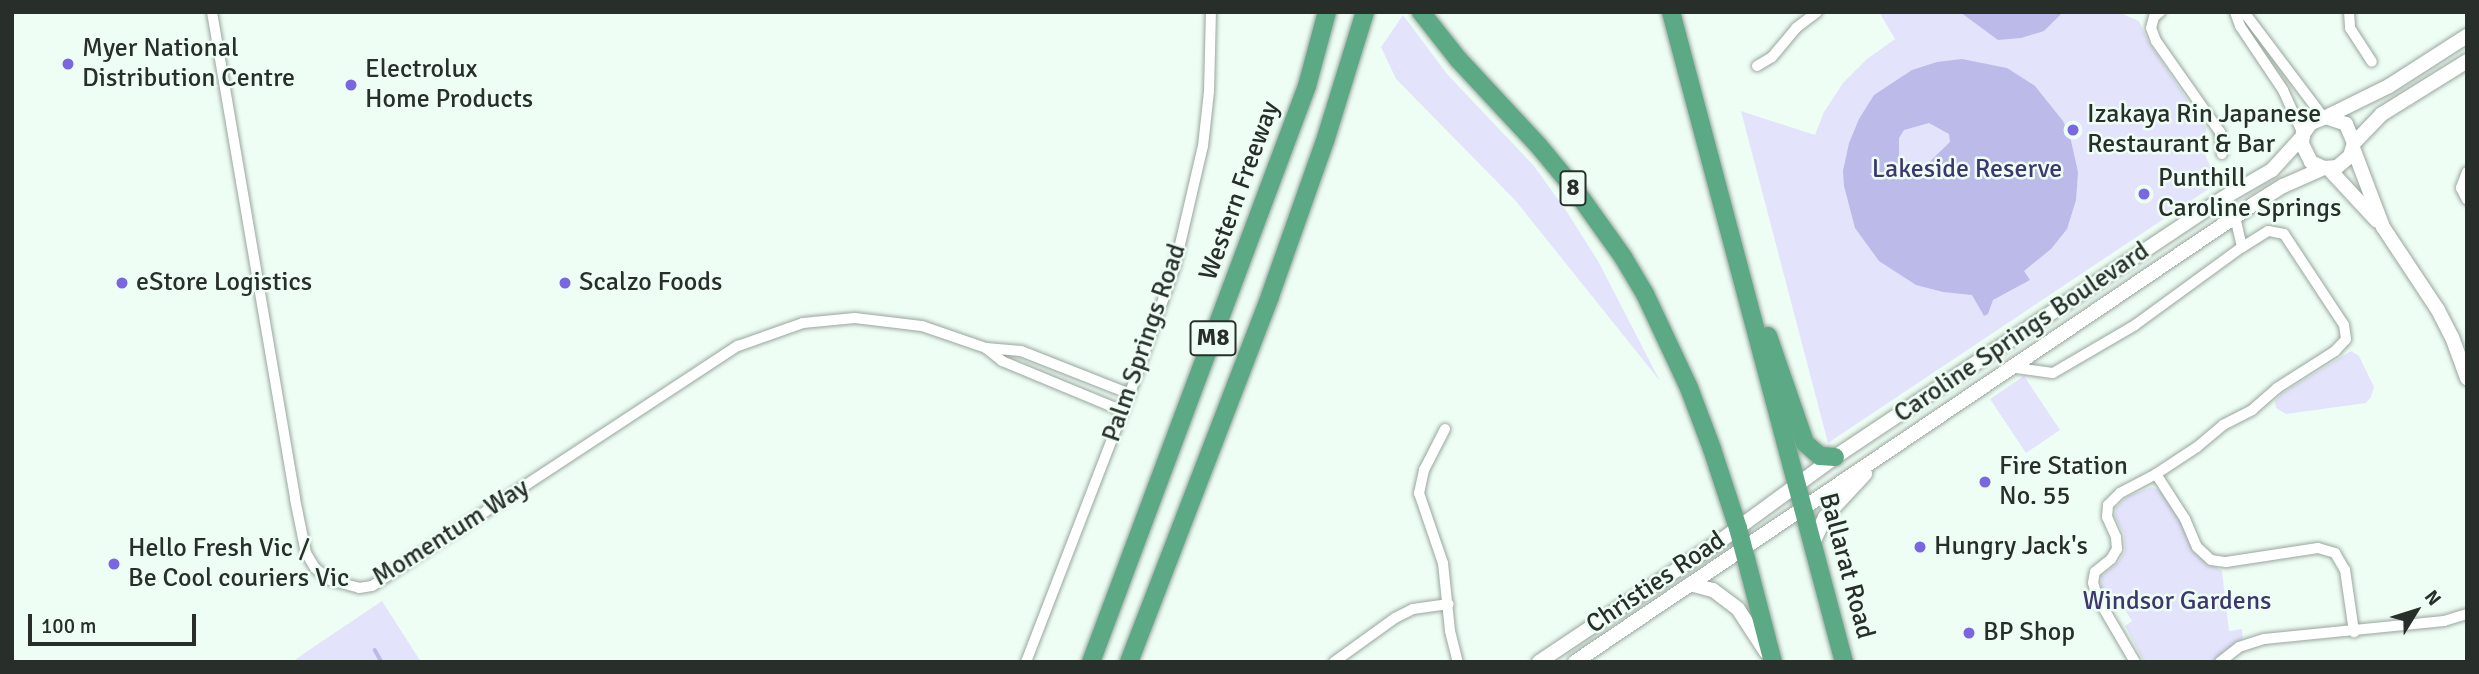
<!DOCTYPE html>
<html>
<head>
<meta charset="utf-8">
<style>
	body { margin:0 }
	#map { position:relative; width:2479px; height:674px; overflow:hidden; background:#effef5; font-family:Signika,sans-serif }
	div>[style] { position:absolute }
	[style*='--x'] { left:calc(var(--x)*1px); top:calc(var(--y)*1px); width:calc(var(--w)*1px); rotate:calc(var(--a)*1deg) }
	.green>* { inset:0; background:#e4e3fc }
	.water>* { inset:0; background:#bcbae8 }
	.stream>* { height:3.5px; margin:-1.75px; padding:0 1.75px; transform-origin:1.75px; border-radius:1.75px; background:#bcbae8 }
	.roads { filter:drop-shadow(0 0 2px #98a69e) drop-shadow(0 0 2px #98a69e) }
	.street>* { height:10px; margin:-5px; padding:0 5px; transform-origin:5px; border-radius:5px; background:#fff }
	.secondary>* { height:14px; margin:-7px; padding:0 7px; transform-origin:7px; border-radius:7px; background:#fff }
	.highway>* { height:18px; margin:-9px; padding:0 9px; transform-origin:9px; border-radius:9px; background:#5baa85 }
	.dots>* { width:19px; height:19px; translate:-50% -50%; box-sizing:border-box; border:4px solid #effef5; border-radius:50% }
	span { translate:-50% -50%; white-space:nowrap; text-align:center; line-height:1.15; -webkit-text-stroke:5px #effef5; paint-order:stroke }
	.shield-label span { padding:2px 5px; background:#effef5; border:2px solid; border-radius:5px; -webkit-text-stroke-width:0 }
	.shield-label { font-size:24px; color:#282e2a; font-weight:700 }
	.poi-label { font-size:26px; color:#282e2a }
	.left { translate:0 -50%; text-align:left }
	.park-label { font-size:26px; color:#3e376f }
	.street-label { font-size:26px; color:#282e2a }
	.frame { position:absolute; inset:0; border:14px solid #282e2a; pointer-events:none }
	.north { position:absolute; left:2381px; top:576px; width:70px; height:70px; -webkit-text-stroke:5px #effef5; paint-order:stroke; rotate:52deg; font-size:19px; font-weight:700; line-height:28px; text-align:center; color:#282e2a }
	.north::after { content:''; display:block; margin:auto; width:24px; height:32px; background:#282e2a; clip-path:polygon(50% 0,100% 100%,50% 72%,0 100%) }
	.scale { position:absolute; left:28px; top:614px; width:168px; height:32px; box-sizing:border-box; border:4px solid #282e2a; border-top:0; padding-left:9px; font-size:21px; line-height:24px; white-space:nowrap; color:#282e2a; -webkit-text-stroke:5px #effef5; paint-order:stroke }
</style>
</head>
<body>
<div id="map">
	<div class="green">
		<i style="clip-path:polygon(1879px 12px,2118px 12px,2139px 21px,2148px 41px,2206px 128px,2204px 152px,2210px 166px,2222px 180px,1828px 443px,1741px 111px,1815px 135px,1824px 112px,1843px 83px,1867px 59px,1895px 39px)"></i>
		<i style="clip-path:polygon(1403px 15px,1447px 74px,1534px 166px,1567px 212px,1598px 261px,1660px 381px,1515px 200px,1396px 79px,1381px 47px)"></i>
		<i style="clip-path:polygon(2351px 351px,2359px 356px,2374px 387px,2371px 397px,2366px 403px,2286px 414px,2276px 408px,2275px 401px,2281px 394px)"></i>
		<i style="clip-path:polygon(2024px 376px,2060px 430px,2026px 453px,1990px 399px)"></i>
		<i style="clip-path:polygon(2152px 487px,2160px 491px,2183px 525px,2198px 556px,2222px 571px,2229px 631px,2242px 629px,2243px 640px,2212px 662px,2144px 662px,2125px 626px,2132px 621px,2123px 607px,2115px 611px,2101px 589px,2102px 576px,2119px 561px,2125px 551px,2124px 534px,2115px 517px,2116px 508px,2128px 496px)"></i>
		<i style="clip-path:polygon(382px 601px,421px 662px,292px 662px,312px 648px)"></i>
	</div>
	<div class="water">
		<i style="clip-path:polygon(1960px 12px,2063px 12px,2044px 31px,2021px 38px,1998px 40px)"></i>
		<i style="clip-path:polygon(evenodd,1962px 59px,2007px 68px,2035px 86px,2063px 121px,2070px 136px,2078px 172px,2076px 200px,2067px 229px,2051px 249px,2024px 271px,2030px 280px,1993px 300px,1988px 314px,1984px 316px,1972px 295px,1943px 292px,1916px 285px,1879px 261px,1855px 228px,1844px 186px,1843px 171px,1849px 143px,1859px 119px,1874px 95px,1912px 70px,1937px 62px,1962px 59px,1929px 123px,1949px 134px,1950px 142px,1918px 173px,1902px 164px,1899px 155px,1899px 138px,1904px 130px,1929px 123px)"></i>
	</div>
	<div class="stream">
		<i style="--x:375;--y:650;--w:14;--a:60"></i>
	</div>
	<div class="roads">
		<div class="street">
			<i style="--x:212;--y:12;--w:494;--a:80.3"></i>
			<i style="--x:295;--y:499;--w:55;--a:78.5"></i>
			<i style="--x:306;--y:553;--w:17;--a:59"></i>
			<i style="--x:315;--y:568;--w:19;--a:39"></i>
			<i style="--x:330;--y:580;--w:30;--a:15"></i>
			<i style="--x:359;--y:588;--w:13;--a:-9"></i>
			<i style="--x:372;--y:586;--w:438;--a:-33.3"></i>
			<i style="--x:738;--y:346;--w:69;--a:-19.5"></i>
			<i style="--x:803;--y:323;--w:52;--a:-5.5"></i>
			<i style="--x:855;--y:318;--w:67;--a:6.8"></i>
			<i style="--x:922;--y:326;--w:68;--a:19"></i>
			<i style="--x:986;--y:348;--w:35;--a:5"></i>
			<i style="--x:1021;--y:351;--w:117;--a:21.5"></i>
			<i style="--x:2160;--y:12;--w:8;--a:140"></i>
			<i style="--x:2154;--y:17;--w:11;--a:105"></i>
			<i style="--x:2151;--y:28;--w:14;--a:69"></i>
			<i style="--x:2156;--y:41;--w:111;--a:54.9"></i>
			<i style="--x:2220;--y:132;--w:22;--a:85"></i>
			<i style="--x:2235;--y:12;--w:15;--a:70"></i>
			<i style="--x:2240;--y:26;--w:77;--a:56.1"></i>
			<i style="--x:2283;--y:90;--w:48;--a:65.6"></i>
			<i style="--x:2244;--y:12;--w:131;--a:53"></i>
			<i style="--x:2349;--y:12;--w:16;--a:86"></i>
			<i style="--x:2350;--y:28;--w:40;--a:57.1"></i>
			<i style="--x:1757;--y:66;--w:17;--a:-31"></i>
			<i style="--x:1772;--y:57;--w:38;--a:-50"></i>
			<i style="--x:1796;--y:28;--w:26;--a:-37"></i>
			<i style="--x:2467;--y:172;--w:17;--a:111"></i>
			<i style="--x:2461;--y:188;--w:13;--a:63"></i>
			<i style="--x:986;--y:348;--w:21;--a:39"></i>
			<i style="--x:1002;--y:361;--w:131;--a:22.5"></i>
			<i style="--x:2009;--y:367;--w:44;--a:7.8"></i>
			<i style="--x:2053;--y:373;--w:95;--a:-30.3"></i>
			<i style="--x:2135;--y:325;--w:132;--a:-36.1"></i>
			<i style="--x:2242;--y:247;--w:31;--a:-103"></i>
			<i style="--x:1445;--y:429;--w:46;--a:117.1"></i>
			<i style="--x:1424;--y:470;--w:24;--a:102"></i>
			<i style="--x:1419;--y:493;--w:74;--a:71.1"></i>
			<i style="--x:1443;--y:563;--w:68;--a:84.1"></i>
			<i style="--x:1450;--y:631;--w:32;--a:76"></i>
			<i style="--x:2156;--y:474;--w:54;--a:57.2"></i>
			<i style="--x:2185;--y:519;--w:30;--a:67"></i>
			<i style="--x:2197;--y:547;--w:19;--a:43"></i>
			<i style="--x:2211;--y:560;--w:15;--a:8"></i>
			<i style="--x:2226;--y:562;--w:93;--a:-8.7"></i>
			<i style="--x:2318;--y:548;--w:18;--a:16"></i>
			<i style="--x:2335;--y:553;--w:20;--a:60"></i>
			<i style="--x:2345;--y:570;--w:63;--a:81.7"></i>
			<i style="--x:1026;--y:662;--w:312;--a:-68.9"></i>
			<i style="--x:1138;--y:371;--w:111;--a:-70.6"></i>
			<i style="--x:1175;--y:266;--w:123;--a:-76.9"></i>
			<i style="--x:1203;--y:146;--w:54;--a:-83.7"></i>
			<i style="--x:1209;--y:92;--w:80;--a:-88.6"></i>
			<i style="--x:1334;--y:662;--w:75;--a:-35.8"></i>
			<i style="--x:1395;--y:618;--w:20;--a:-27"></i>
			<i style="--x:1413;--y:609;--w:36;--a:-8"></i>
			<i style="--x:2135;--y:662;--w:73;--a:-120.4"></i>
			<i style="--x:2098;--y:599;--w:17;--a:-107"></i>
			<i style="--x:2093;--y:583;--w:11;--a:-80"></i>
			<i style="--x:2095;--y:572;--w:21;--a:-39"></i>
			<i style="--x:2111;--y:559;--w:12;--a:-59"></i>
			<i style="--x:2117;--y:549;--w:12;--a:-95"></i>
			<i style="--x:2116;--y:537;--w:22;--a:-114"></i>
			<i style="--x:2107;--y:517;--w:12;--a:-85"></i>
			<i style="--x:2108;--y:505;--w:17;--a:-45"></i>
			<i style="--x:2120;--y:493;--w:41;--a:-27.8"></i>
			<i style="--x:2156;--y:474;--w:49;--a:-33.4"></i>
			<i style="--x:2197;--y:447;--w:34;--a:-40"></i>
			<i style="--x:2223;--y:425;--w:33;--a:-27"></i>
			<i style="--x:2252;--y:410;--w:33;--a:-41"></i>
			<i style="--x:2277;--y:388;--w:69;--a:-32.5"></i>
			<i style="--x:2335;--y:351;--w:16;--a:-47"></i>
			<i style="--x:2346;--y:339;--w:14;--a:-98"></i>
			<i style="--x:2344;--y:325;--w:109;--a:-123.4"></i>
			<i style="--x:2284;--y:234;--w:16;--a:-169"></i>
			<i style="--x:2268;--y:231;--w:31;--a:148"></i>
			<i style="--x:2220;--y:662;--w:24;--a:-38"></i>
			<i style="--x:2239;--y:647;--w:26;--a:-18"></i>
			<i style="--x:2264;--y:639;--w:181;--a:-5.7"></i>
			<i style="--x:2444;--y:621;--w:24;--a:-17"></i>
		</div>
		<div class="secondary">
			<i style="--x:2326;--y:117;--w:70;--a:-26.2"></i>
			<i style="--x:2389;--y:86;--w:93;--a:-32.7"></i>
			<i style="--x:2354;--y:143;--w:21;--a:-113"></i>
			<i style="--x:2346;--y:124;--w:21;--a:-161"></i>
			<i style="--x:2326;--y:117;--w:16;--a:158"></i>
			<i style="--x:2311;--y:123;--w:14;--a:126"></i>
			<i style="--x:2303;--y:134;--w:10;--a:96"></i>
			<i style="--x:2302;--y:144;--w:20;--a:63"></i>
			<i style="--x:2311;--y:162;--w:14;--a:25"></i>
			<i style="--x:2324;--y:168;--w:13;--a:-4"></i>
			<i style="--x:2337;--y:167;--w:17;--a:-40"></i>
			<i style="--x:2350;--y:156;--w:14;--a:-73"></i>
			<i style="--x:2354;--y:143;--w:40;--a:-46"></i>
			<i style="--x:2382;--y:114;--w:100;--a:-31.9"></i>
			<i style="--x:2353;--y:148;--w:85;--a:69.2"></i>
			<i style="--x:2383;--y:227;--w:100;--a:56.5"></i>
			<i style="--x:2438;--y:310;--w:30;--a:63"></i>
			<i style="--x:2452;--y:337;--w:44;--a:69.9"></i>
			<i style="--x:2328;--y:168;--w:72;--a:47.2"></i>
			<i style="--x:1813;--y:543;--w:29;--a:-65"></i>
			<i style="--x:1825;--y:517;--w:59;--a:-47.1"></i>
			<i style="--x:1690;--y:584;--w:24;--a:15"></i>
			<i style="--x:1713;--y:590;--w:31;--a:37"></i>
			<i style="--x:1738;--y:609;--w:51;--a:56.9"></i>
			<i style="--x:1539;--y:662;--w:221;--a:-33.8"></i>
			<i style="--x:1723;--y:539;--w:139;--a:-36.2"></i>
			<i style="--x:1835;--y:457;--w:471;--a:-33.7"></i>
			<i style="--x:2227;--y:196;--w:52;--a:-30"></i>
			<i style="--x:2272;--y:170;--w:46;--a:-47.6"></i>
			<i style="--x:1575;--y:662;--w:819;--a:-34"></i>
			<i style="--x:2254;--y:204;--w:34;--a:-32"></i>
			<i style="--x:2283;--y:186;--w:45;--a:-23.7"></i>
		</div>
		<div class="highway">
			<i style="--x:1421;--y:12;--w:60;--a:51.8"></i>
			<i style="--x:1458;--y:59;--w:117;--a:47.1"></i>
			<i style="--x:1538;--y:145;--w:60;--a:50.4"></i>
			<i style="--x:1576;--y:191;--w:81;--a:54.5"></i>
			<i style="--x:1623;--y:257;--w:43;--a:59.3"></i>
			<i style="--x:1645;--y:294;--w:104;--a:64.9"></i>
			<i style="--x:1689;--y:388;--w:65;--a:69.3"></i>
			<i style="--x:1712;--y:449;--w:83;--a:71.8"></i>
			<i style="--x:1738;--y:528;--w:138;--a:75.4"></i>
			<i style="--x:1671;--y:12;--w:673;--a:75.1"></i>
			<i style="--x:1768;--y:336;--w:113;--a:70.9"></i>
			<i style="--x:1805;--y:443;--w:20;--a:41"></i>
			<i style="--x:1820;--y:456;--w:15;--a:4"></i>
			<i style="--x:1091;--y:662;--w:615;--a:-69.44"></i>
			<i style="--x:1307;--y:86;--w:77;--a:-74.9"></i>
			<i style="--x:1129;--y:662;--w:392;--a:-68.9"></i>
			<i style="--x:1270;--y:296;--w:164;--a:-70.5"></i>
			<i style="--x:1325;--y:141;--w:135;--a:-72.8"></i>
		</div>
	</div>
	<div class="dots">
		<i style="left:68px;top:64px;background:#7966e1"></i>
		<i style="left:351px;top:85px;background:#7966e1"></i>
		<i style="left:2073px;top:130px;background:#7966e1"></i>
		<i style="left:2144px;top:194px;background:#7966e1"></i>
		<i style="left:122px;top:283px;background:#7966e1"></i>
		<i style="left:565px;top:283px;background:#7966e1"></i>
		<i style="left:1985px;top:482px;background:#7966e1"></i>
		<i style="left:1920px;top:547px;background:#7966e1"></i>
		<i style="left:114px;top:564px;background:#7966e1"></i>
		<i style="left:1969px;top:633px;background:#7966e1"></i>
	</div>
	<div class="shield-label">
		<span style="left:1573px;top:188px">8</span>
		<span style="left:1213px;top:338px">M8</span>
	</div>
	<div class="poi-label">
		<span class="left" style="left:82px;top:64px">Myer National<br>Distribution Centre</span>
		<span class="left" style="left:365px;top:85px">Electrolux<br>Home Products</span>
		<span class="left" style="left:2087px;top:130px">Izakaya Rin Japanese<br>Restaurant &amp; Bar</span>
		<span class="left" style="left:2158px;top:194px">Punthill<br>Caroline Springs</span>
		<span class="left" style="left:136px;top:283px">eStore Logistics</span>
		<span class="left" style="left:579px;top:283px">Scalzo Foods</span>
		<span class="left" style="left:1999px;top:482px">Fire Station<br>No. 55</span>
		<span class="left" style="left:1934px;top:547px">Hungry Jack's</span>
		<span class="left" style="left:128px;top:564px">Hello Fresh Vic /<br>Be Cool couriers Vic</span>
		<span class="left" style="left:1983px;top:633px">BP Shop</span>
	</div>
	<div class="park-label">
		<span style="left:1967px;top:170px">Lakeside Reserve</span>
		<span style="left:2177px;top:602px">Windsor Gardens</span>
	</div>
	<div class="street-label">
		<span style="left:1240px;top:191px;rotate:-70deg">Western Freeway</span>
		<span style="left:2022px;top:333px;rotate:-34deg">Caroline Springs Boulevard</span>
		<span style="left:1145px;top:343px;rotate:-71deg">Palm Springs Road</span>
		<span style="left:451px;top:533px;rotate:-32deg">Momentum Way</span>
		<span style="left:1846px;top:566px;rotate:75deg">Ballarat Road</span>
		<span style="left:1656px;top:583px;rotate:-34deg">Christies Road</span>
	</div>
	<div class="frame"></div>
	<div class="north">N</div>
	<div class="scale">100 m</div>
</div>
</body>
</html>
